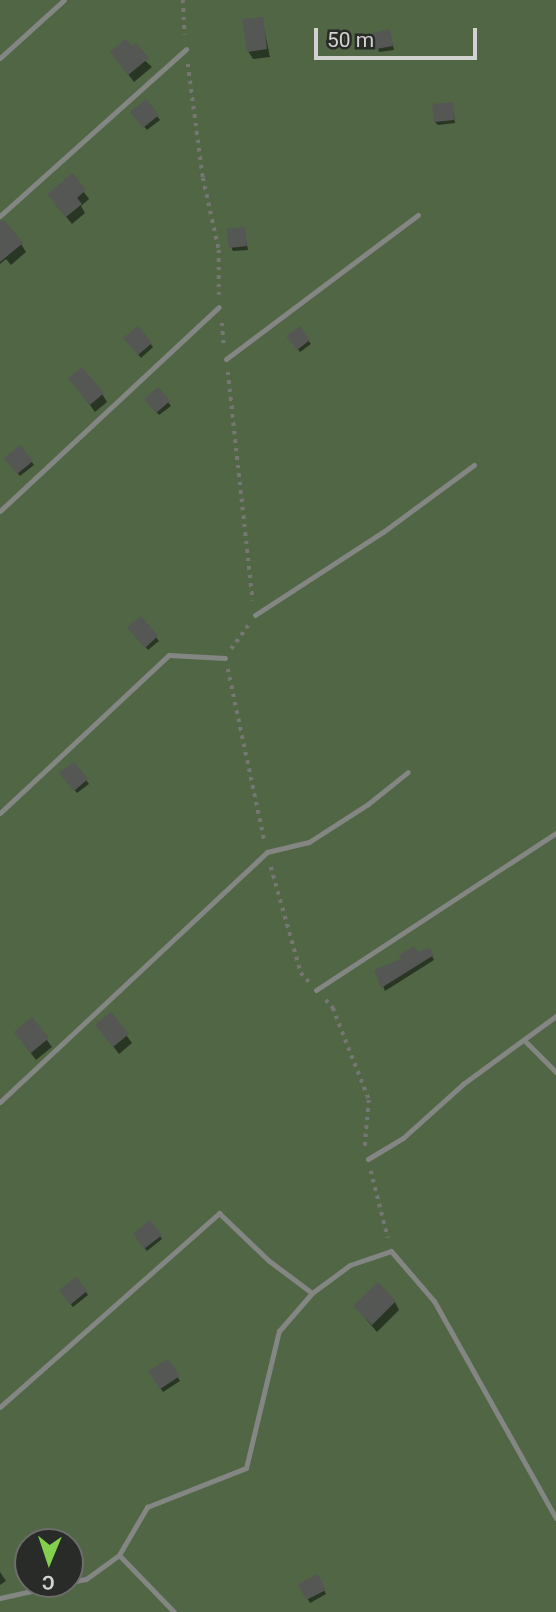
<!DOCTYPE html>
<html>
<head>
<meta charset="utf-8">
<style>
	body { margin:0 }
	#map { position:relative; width:556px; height:1612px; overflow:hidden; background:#333532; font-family:Roboto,sans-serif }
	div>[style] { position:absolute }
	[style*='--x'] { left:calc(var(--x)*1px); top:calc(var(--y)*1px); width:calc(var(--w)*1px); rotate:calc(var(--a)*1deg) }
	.green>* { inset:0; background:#506644 }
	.shadow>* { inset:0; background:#0007 }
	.building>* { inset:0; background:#555754 }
	.path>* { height:3.5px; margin-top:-1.75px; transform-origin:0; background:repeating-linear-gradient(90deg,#757774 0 3.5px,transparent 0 8.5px) }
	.service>* { height:5px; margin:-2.5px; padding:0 2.5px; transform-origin:2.5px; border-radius:2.5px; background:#848683 }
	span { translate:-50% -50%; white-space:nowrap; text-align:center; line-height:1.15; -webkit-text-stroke:5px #292b28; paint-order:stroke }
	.north { position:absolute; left:14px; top:1528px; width:70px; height:70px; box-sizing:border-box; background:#292b28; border:2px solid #6d6e6c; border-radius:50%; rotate:182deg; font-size:19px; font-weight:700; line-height:28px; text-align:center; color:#d2d3d1 }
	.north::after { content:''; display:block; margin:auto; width:24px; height:32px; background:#83d04f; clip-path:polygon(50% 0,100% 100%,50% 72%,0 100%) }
	.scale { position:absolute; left:314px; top:28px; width:163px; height:32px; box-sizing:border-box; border:4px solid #d2d3d1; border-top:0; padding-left:9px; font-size:21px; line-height:24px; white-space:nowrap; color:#d2d3d1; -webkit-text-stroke:5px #292b28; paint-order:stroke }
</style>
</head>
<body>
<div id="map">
	<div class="green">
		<i style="clip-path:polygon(evenodd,0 0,556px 0,556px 1612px,0 1612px,0 0,28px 1542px,70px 1542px,70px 1584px,28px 1584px,28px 1542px)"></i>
	</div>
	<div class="shadow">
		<i style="clip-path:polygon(262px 19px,270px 57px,253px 59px,248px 51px)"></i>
		<i style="clip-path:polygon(389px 31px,394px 50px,379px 52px,375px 34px)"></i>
		<i style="clip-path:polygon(132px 49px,152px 67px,134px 82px,112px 53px)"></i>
		<i style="clip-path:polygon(146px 102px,160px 120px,147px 130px,135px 116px)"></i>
		<i style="clip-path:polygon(452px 104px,455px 123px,438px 125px,435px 122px)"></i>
		<i style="clip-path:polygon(72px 176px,89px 199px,81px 206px,85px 213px,72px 224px,54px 202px)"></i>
		<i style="clip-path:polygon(244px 229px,248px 250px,233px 251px,231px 247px)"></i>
		<i style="clip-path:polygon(0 233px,21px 244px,26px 252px,11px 265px,6px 259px,0 264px)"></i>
		<i style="clip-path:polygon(138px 328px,153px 347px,141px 358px,128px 342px)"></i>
		<i style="clip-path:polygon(300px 328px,311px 344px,300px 352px,291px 340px)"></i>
		<i style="clip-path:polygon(71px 379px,102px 394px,107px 402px,95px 412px)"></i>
		<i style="clip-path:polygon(158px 389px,171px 406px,159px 415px,148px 403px)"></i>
		<i style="clip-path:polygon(8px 462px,32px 462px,34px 465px,20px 476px)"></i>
		<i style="clip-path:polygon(141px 618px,159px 641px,148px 650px,132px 631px)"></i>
		<i style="clip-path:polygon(74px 764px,89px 784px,77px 793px,64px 777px)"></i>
		<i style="clip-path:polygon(429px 950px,434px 960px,385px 991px,377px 971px)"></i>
		<i style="clip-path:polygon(111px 1015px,132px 1043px,119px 1054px,97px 1025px)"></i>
		<i style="clip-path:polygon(32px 1020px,52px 1047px,36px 1060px,16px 1033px)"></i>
		<i style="clip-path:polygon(160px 1236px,162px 1239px,147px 1251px,137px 1238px)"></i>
		<i style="clip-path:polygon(86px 1292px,88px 1295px,73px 1307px,63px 1294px)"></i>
		<i style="clip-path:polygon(395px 1302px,399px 1310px,377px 1332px,355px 1306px)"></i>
		<i style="clip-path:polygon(168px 1361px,180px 1381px,163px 1392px,150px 1372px)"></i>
		<i style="clip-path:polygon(0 1572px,6px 1581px,0 1585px)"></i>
		<i style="clip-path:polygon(317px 1576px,326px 1594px,310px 1603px,300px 1585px)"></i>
	</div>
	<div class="building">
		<i style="clip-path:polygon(263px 17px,267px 49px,247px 52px,242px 19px)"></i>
		<i style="clip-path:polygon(390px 29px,393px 46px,376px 49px,373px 33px)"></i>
		<i style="clip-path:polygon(126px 39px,132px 46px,136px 43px,149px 58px,128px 75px,110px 52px)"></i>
		<i style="clip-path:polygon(146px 99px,159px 115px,143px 128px,130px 112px)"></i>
		<i style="clip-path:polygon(453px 102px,454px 120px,434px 122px,432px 104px)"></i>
		<i style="clip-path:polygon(73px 173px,86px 190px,77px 198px,82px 204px,66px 217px,47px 194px)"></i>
		<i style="clip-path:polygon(4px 220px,23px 243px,0 262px,0 221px)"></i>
		<i style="clip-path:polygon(245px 227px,247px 246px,229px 248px,227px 229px)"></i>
		<i style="clip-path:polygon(138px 326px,152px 343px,138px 355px,123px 338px)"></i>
		<i style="clip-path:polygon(300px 326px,310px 340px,297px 350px,286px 336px)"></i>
		<i style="clip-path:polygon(82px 367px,104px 393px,90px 405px,68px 378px)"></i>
		<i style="clip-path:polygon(158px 387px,170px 401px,156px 413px,144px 399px)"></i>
		<i style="clip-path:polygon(20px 445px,33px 461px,17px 474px,4px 458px)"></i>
		<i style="clip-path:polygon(141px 616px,158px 636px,145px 648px,127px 627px)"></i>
		<i style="clip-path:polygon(74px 762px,88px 779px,74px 791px,59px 773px)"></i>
		<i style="clip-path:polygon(414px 946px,418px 952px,430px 948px,434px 955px,381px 988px,374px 970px,401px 959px,399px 955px)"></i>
		<i style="clip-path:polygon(111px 1012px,129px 1034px,113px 1047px,95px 1025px)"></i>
		<i style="clip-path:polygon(32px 1017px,49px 1038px,31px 1053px,14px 1032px)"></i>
		<i style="clip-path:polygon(150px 1220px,162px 1235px,144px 1249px,133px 1234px)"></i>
		<i style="clip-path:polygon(76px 1277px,87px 1291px,70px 1305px,59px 1290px)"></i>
		<i style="clip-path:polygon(378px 1282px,396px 1301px,372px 1325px,353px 1306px)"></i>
		<i style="clip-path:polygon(168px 1359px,180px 1376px,160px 1389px,148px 1371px)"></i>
		<i style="clip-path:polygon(318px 1574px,326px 1590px,306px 1600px,298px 1584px)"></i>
	</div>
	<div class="path">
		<i style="--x:183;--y:0;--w:35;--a:87"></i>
		<i style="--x:188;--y:64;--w:115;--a:82.5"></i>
		<i style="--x:203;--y:178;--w:74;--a:77.5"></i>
		<i style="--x:219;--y:250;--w:45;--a:90"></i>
		<i style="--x:222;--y:323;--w:21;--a:85"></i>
		<i style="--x:228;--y:372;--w:230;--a:83.8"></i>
		<i style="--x:231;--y:649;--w:31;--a:-54"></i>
		<i style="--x:228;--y:669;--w:174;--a:78"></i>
		<i style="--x:271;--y:867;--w:110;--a:74.2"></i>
		<i style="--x:301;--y:973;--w:12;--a:48"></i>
		<i style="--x:326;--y:1000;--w:11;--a:49"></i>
		<i style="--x:333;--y:1008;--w:99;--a:68.6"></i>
		<i style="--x:369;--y:1100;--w:47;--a:94.9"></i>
		<i style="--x:371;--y:1171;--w:69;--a:75.8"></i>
	</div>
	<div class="service">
		<i style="--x:0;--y:58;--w:86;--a:-42.2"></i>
		<i style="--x:0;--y:216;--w:250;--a:-41.9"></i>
		<i style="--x:226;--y:359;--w:240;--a:-36.9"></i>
		<i style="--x:0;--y:511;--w:299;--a:-43"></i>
		<i style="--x:255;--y:615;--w:153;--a:-33"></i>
		<i style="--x:383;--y:532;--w:113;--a:-36.4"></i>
		<i style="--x:0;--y:813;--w:231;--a:-43.1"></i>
		<i style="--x:169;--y:655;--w:56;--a:3.1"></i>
		<i style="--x:316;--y:990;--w:287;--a:-33.2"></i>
		<i style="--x:525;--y:1041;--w:44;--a:45"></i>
		<i style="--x:0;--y:1102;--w:366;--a:-43.1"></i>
		<i style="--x:267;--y:852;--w:43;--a:-13.4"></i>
		<i style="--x:309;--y:842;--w:70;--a:-32.8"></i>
		<i style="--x:368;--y:804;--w:51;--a:-38.7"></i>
		<i style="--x:368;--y:1159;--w:41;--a:-31"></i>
		<i style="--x:403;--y:1138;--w:81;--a:-42"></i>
		<i style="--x:463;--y:1084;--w:115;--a:-36.2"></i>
		<i style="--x:0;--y:1407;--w:293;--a:-41.5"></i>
		<i style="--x:219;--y:1213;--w:68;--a:43.8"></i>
		<i style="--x:268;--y:1260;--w:55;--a:36.9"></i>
		<i style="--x:119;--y:1555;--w:79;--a:46"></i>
		<i style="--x:70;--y:1582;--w:16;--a:-11"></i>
		<i style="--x:86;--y:1579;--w:41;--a:-36"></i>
		<i style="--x:119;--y:1555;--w:56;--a:-59.7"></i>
		<i style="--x:147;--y:1507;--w:106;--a:-21.5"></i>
		<i style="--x:246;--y:1468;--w:141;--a:-76.5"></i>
		<i style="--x:279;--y:1331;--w:50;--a:-49"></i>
		<i style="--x:312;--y:1293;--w:47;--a:-36.4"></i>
		<i style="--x:350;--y:1265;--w:43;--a:-18.9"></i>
		<i style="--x:391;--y:1251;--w:66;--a:49.3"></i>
		<i style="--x:434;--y:1301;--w:249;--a:60.7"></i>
		<i style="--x:0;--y:1598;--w:65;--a:-12.5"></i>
	</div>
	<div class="north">С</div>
	<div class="scale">50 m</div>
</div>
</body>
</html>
